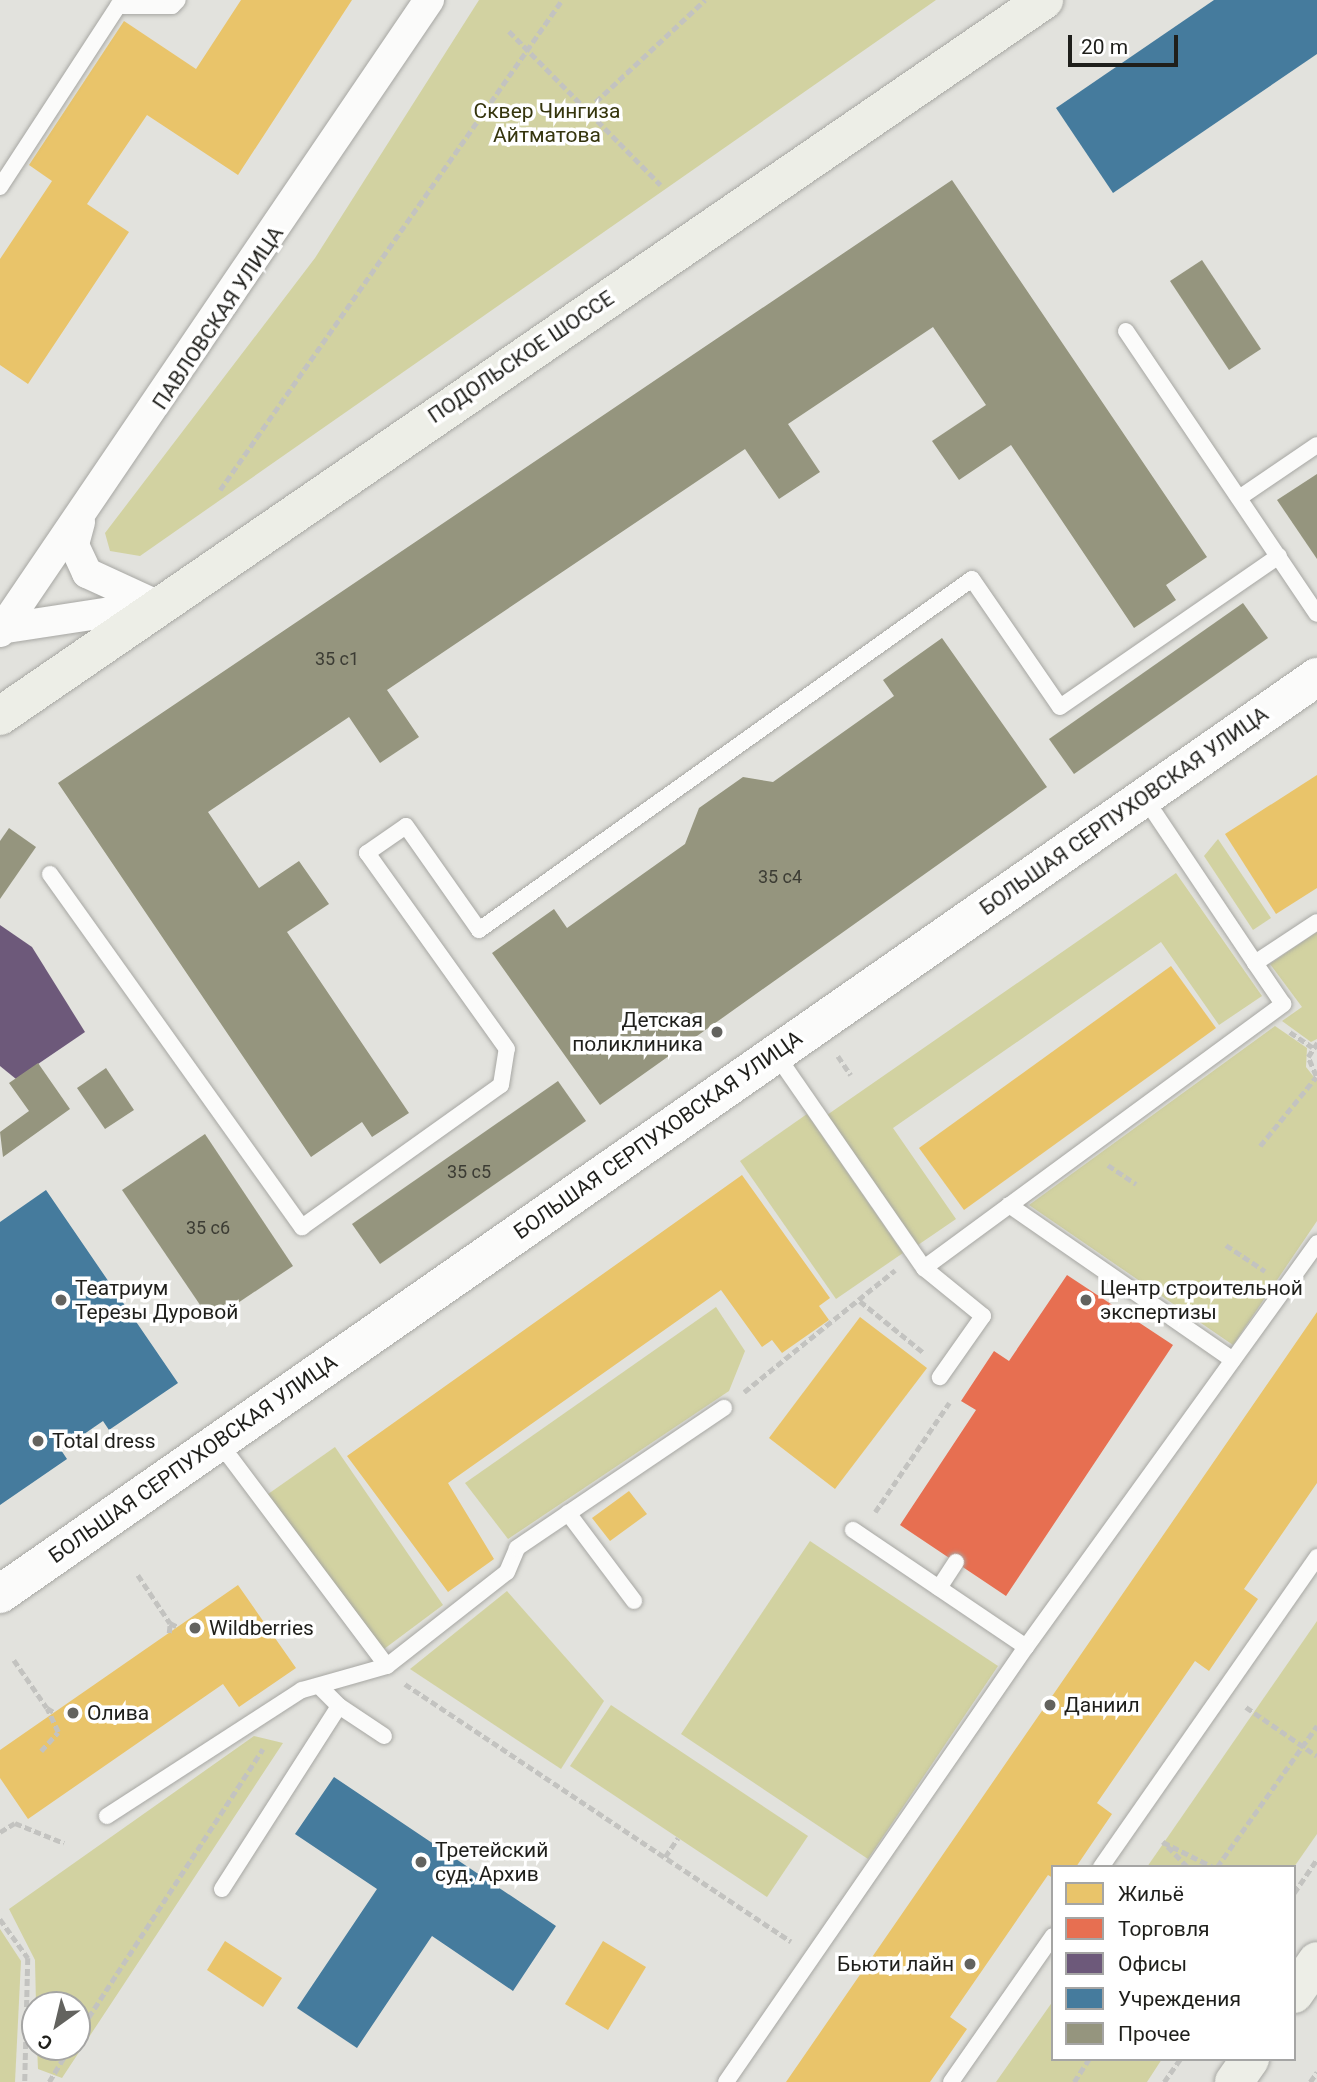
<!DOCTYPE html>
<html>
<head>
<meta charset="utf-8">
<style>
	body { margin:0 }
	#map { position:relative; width:1317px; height:2082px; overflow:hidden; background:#e2e2dd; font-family:Roboto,sans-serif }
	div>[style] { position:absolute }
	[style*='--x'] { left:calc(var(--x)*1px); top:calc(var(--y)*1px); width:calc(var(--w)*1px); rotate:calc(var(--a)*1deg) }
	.green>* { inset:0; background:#d2d2a1 }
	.homes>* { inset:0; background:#e9c46a }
	.shops>* { inset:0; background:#e76f51 }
	.offices>* { inset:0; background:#6d597a }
	.public>* { inset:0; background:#457b9d }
	.building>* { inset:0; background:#95957e }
	.path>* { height:4.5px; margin-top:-2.25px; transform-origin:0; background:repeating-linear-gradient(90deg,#c3c3c0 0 7px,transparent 0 10.5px) }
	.roads { filter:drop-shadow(0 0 2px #a7a7a3) drop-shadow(0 0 2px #a7a7a3) }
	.lane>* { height:16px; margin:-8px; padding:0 8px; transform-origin:8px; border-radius:8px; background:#fbfbfa }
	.street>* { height:30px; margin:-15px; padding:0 15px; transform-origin:15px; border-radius:15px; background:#fbfbfa }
	.secondary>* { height:38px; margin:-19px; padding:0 19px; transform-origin:19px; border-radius:19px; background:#fbfbfa }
	.primary>* { height:38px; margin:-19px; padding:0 19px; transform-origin:19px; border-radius:19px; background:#edeee7 }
	.dots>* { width:19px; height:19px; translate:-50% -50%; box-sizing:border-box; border:4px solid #fff; border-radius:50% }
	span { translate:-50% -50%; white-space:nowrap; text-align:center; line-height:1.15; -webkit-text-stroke:7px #fff; paint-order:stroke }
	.number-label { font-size:18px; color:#3c3c34 }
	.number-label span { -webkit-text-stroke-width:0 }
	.park-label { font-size:21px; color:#35350d }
	.street-label { font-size:21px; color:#1f1f1b }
	.poi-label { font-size:21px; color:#1f1f1b }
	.right { translate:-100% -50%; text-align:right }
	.left { translate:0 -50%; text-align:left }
	.legend { position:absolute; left:1051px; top:1865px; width:245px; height:196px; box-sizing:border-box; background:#fff; border:2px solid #a5a5a4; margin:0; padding:9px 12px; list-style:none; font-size:21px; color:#1f1f1b }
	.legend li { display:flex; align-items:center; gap:14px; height:35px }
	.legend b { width:35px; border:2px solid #a5a5a4 }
	.north { position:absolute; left:21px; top:1991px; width:70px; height:70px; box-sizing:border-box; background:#fff; border:2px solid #a5a5a4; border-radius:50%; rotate:214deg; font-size:19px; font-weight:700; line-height:28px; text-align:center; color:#1f1f1b }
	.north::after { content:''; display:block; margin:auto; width:24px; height:32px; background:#63635f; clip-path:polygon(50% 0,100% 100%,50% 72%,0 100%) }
	.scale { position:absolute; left:1068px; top:35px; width:110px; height:32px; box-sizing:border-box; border:4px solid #1f1f1b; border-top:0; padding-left:9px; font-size:21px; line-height:24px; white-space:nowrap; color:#1f1f1b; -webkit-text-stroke:5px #fff; paint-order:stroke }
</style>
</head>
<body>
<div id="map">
	<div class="green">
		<i style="clip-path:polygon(479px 0,936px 0,140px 556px,110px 551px,105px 533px,315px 258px)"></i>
		<i style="clip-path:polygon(1218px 839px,1271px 918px,1253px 930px,1204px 856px)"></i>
		<i style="clip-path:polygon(1176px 873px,1262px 996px,1219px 1025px,1161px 942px,893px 1128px,956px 1219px,918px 1245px,827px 1115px)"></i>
		<i style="clip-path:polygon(1317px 932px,1317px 1039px,1311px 1042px,1282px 1021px,1302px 1007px,1270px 964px)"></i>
		<i style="clip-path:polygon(1275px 1026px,1307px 1048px,1306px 1067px,1317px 1081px,1317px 1221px,1233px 1345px,1029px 1205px)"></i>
		<i style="clip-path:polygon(807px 1114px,903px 1253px,836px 1299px,740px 1161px)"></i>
		<i style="clip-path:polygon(716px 1307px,745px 1351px,729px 1391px,508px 1539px,465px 1483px)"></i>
		<i style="clip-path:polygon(335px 1447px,443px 1605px,380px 1652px,261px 1499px)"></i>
		<i style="clip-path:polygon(810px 1541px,998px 1666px,868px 1859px,681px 1734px)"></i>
		<i style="clip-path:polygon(507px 1591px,604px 1701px,561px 1769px,410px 1669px)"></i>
		<i style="clip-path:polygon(1317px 1621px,1317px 1834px,1294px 1867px,1147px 1867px)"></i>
		<i style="clip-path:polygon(611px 1705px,808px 1836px,767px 1897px,570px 1766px)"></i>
		<i style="clip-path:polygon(254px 1736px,283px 1743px,62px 2078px,38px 2069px,37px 2047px,77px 2047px,77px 2005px,36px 2005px,35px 1960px,9px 1909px)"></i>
		<i style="clip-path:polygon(0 1929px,21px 1961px,15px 2082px,0 2082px)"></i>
		<i style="clip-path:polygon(1053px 2001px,1053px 2059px,1162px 2059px,1147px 2082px,996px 2082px)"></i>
	</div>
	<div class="homes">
		<i style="clip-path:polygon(241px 0,352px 0,238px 175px,147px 115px,87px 204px,129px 232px,28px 384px,0 365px,0 259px,52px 181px,29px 165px,124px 21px,196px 69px)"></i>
		<i style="clip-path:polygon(1317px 775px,1317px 888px,1276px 914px,1225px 834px)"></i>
		<i style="clip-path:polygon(1171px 966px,1216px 1028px,964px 1210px,919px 1148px)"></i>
		<i style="clip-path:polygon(742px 1175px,830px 1298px,819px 1306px,829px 1320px,782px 1353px,772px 1340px,762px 1347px,721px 1290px,448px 1483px,494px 1559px,448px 1592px,347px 1456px)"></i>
		<i style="clip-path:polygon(1317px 1312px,1317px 1483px,1244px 1589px,1258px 1599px,1209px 1671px,1195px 1661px,1097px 1803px,1112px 1814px,1076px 1867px,1053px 1867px,1053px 1878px,1048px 1875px,950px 2017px,967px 2029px,930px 2082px,786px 2082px)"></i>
		<i style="clip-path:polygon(860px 1317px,927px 1368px,835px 1489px,769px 1438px)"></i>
		<i style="clip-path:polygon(629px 1491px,647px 1514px,610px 1541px,592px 1518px)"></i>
		<i style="clip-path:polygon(238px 1585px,296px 1668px,239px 1707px,223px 1684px,28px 1819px,0 1778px,0 1750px)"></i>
		<i style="clip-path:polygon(225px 1941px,282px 1978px,263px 2007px,207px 1970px)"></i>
		<i style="clip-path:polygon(603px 1941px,646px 1967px,608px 2030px,565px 2004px)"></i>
	</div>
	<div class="shops">
		<i style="clip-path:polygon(1067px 1275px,1173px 1345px,1006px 1596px,900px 1525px,976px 1410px,961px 1401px,994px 1351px,1009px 1361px)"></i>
	</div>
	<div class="offices">
		<i style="clip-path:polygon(0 925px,32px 947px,85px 1032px,16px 1079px,0 1066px)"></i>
	</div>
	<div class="public">
		<i style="clip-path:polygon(1214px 0,1317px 0,1317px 54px,1113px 193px,1056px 108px)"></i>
		<i style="clip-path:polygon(46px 1190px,178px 1383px,109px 1430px,103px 1421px,61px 1450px,67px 1459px,0 1505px,0 1222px)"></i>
		<i style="clip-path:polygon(334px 1777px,556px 1926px,513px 1991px,432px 1936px,357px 2048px,297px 2008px,377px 1889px,295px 1834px)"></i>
	</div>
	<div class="building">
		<i style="clip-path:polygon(952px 180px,1207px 557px,1166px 585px,1176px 600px,1134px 628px,1011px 445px,959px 480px,932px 441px,986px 405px,933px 327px,788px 424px,820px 472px,779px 499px,745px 449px,387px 690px,419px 737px,380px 763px,349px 717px,208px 812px,259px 888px,299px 861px,329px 904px,287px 932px,409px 1113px,372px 1137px,362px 1122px,311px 1157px,58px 783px)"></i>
		<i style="clip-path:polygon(1202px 260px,1261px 349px,1229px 370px,1170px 281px)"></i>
		<i style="clip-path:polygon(1317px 474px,1317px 559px,1277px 500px)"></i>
		<i style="clip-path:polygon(1243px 603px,1268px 638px,1074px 774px,1049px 739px)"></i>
		<i style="clip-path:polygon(942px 638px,1047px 787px,600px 1105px,492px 953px,554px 909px,567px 928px,685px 844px,699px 808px,743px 777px,773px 782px,894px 696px,883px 680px)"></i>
		<i style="clip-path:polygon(9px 828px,36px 847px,0 899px,0 841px)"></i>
		<i style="clip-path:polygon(38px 1063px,70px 1109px,3px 1157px,0 1132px,29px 1111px,9px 1083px)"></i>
		<i style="clip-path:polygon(106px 1068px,134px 1110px,105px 1129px,77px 1088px)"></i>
		<i style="clip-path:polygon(558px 1081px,586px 1121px,380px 1264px,352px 1224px)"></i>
		<i style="clip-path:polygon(205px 1134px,293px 1266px,211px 1321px,122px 1190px)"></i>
	</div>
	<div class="path">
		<i style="--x:509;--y:31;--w:216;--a:45.4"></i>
		<i style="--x:588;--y:109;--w:160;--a:-43"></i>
		<i style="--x:220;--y:490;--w:598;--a:-55.09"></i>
		<i style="--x:1290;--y:1032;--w:27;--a:34"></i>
		<i style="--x:838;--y:1056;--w:23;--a:56"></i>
		<i style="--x:1316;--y:1076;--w:21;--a:-113"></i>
		<i style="--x:1308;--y:1057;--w:17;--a:-57"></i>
		<i style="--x:1260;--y:1146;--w:89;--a:-50.9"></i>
		<i style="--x:1108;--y:1165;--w:34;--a:34"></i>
		<i style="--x:1226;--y:1245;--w:47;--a:33.7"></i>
		<i style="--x:860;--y:1301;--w:82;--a:39.1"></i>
		<i style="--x:744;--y:1392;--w:194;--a:-38.9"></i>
		<i style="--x:875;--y:1512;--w:132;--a:-55.8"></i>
		<i style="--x:138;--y:1575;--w:58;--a:56.3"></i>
		<i style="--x:169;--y:1633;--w:10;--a:-84"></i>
		<i style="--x:170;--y:1623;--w:9;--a:27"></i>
		<i style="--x:14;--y:1660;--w:58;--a:55.5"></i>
		<i style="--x:405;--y:1684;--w:464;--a:33.7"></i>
		<i style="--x:1246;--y:1707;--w:86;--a:34.6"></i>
		<i style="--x:41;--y:1751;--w:25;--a:-48"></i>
		<i style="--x:58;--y:1732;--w:26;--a:-115"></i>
		<i style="--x:47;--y:1708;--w:9;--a:32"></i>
		<i style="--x:0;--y:1832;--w:17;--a:-31"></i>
		<i style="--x:15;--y:1823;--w:53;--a:22.2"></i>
		<i style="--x:665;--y:1857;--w:23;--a:-56"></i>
		<i style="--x:1187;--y:1867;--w:35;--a:-134"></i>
		<i style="--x:1163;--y:1842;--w:56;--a:26.6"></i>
		<i style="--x:1217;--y:1867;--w:173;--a:-54.7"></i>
		<i style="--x:1294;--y:1893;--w:41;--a:-55.9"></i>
		<i style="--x:0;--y:1919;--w:48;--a:54.3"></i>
		<i style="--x:28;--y:1958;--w:124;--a:91.4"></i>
		<i style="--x:77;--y:2035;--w:341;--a:-57"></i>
		<i style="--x:49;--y:2082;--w:41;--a:-59"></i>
		<i style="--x:1074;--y:2082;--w:27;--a:-57"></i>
		<i style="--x:1164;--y:2082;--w:28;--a:-55"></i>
		<i style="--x:1310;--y:2082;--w:12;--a:-55"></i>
	</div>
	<div class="roads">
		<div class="lane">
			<i style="--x:0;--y:187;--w:216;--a:-56.9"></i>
			<i style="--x:118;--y:6;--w:54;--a:0"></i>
			<i style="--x:172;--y:6;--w:8;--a:-45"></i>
			<i style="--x:1126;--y:331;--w:341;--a:56"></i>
			<i style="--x:1239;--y:498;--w:94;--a:-34.2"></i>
			<i style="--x:1144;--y:797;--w:200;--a:56.2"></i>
			<i style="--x:50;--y:874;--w:434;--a:54.5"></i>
			<i style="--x:302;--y:1227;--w:244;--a:-35.5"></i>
			<i style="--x:501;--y:1085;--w:36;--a:-81"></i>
			<i style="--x:507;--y:1049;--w:241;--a:-125.5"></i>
			<i style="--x:367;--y:853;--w:47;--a:-34.7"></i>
			<i style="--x:406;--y:826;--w:127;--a:54.9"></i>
			<i style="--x:479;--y:930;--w:605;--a:-35.45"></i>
			<i style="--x:972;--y:579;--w:155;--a:55.5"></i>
			<i style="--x:1060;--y:707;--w:266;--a:-34.6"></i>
			<i style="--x:775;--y:1053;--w:262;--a:55.3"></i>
			<i style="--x:924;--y:1268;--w:76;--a:39.1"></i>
			<i style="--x:983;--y:1316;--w:75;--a:125.2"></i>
			<i style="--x:1009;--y:1205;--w:272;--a:34.7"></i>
			<i style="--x:924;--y:1268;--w:446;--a:-36.3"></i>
			<i style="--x:1283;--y:1004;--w:50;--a:-124.3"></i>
			<i style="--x:1255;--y:963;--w:74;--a:-33.5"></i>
			<i style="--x:218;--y:1441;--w:281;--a:53.1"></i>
			<i style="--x:568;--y:1513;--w:110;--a:53.1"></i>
			<i style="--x:939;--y:1588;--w:31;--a:-57"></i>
			<i style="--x:1026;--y:1647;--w:498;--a:-54.2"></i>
			<i style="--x:339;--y:1706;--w:54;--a:33.7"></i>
			<i style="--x:107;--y:1816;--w:232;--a:-32.9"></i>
			<i style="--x:302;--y:1690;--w:88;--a:-15.8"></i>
			<i style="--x:387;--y:1666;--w:152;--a:-38.1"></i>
			<i style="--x:507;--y:1572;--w:26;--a:-67"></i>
			<i style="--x:517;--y:1548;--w:250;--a:-34.1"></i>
			<i style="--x:1101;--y:1867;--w:378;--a:-55.1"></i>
			<i style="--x:222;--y:1889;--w:217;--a:-57.4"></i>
			<i style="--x:339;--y:1706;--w:24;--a:-135"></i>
			<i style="--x:726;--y:2082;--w:528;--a:-55.41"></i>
			<i style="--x:1026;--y:1647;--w:209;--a:-145.9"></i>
			<i style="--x:951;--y:2082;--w:178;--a:-55.1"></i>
		</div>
		<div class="street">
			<i style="--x:80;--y:522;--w:24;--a:105"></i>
			<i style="--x:74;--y:545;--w:31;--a:65"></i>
			<i style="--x:87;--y:573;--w:77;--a:24.6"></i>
			<i style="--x:0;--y:629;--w:159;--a:-8.7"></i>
			<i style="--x:0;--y:632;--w:764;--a:-55.83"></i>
		</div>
		<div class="secondary">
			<i style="--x:0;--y:1594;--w:1605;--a:-34.85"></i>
		</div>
		<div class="primary">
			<i style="--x:0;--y:716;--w:1266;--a:-34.44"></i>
			<i style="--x:1294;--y:1994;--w:40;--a:-55.1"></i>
			<i style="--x:1234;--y:2082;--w:28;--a:-55"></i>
		</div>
	</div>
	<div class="dots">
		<i style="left:717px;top:1032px;background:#63635f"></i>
		<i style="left:61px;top:1300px;background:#63635f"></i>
		<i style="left:1086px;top:1300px;background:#63635f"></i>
		<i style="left:38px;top:1441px;background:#63635f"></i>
		<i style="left:195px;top:1628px;background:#63635f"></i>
		<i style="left:1050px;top:1705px;background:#63635f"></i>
		<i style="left:73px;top:1713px;background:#63635f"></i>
		<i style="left:421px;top:1862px;background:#63635f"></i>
		<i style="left:970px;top:1964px;background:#63635f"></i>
	</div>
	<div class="number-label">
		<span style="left:337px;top:659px">35 с1</span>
		<span style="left:780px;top:877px">35 с4</span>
		<span style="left:469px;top:1172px">35 с5</span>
		<span style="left:208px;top:1228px">35 с6</span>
	</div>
	<div class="park-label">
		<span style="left:547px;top:123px">Сквер Чингиза<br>Айтматова</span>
	</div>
	<div class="street-label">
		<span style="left:218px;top:318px;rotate:-56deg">ПАВЛОВСКАЯ УЛИЦА</span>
		<span style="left:521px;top:357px;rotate:-34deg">ПОДОЛЬСКОЕ ШОССЕ</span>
		<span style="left:1124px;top:811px;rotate:-35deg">БОЛЬШАЯ СЕРПУХОВСКАЯ УЛИЦА</span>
		<span style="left:658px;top:1135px;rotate:-35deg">БОЛЬШАЯ СЕРПУХОВСКАЯ УЛИЦА</span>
		<span style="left:193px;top:1459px;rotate:-35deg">БОЛЬШАЯ СЕРПУХОВСКАЯ УЛИЦА</span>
	</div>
	<div class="poi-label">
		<span class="right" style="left:703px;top:1032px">Детская<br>поликлиника</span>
		<span class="left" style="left:75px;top:1300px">Театриум<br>Терезы Дуровой</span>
		<span class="left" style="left:1100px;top:1300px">Центр строительной<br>экспертизы</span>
		<span class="left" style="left:52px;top:1441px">Total dress</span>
		<span class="left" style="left:209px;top:1628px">Wildberries</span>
		<span class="left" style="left:1064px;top:1705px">Даниил</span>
		<span class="left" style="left:87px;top:1713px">Олива</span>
		<span class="left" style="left:435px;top:1862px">Третейский<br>суд. Архив</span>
		<span class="right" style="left:954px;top:1964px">Бьюти лайн</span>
	</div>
	<ul class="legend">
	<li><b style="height:19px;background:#e9c46a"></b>Жильё</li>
	<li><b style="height:19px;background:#e76f51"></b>Торговля</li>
	<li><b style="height:19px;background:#6d597a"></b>Офисы</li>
	<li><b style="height:19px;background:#457b9d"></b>Учреждения</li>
	<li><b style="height:19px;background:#95957e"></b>Прочее</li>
	</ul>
	<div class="north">С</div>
	<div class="scale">20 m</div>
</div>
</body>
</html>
